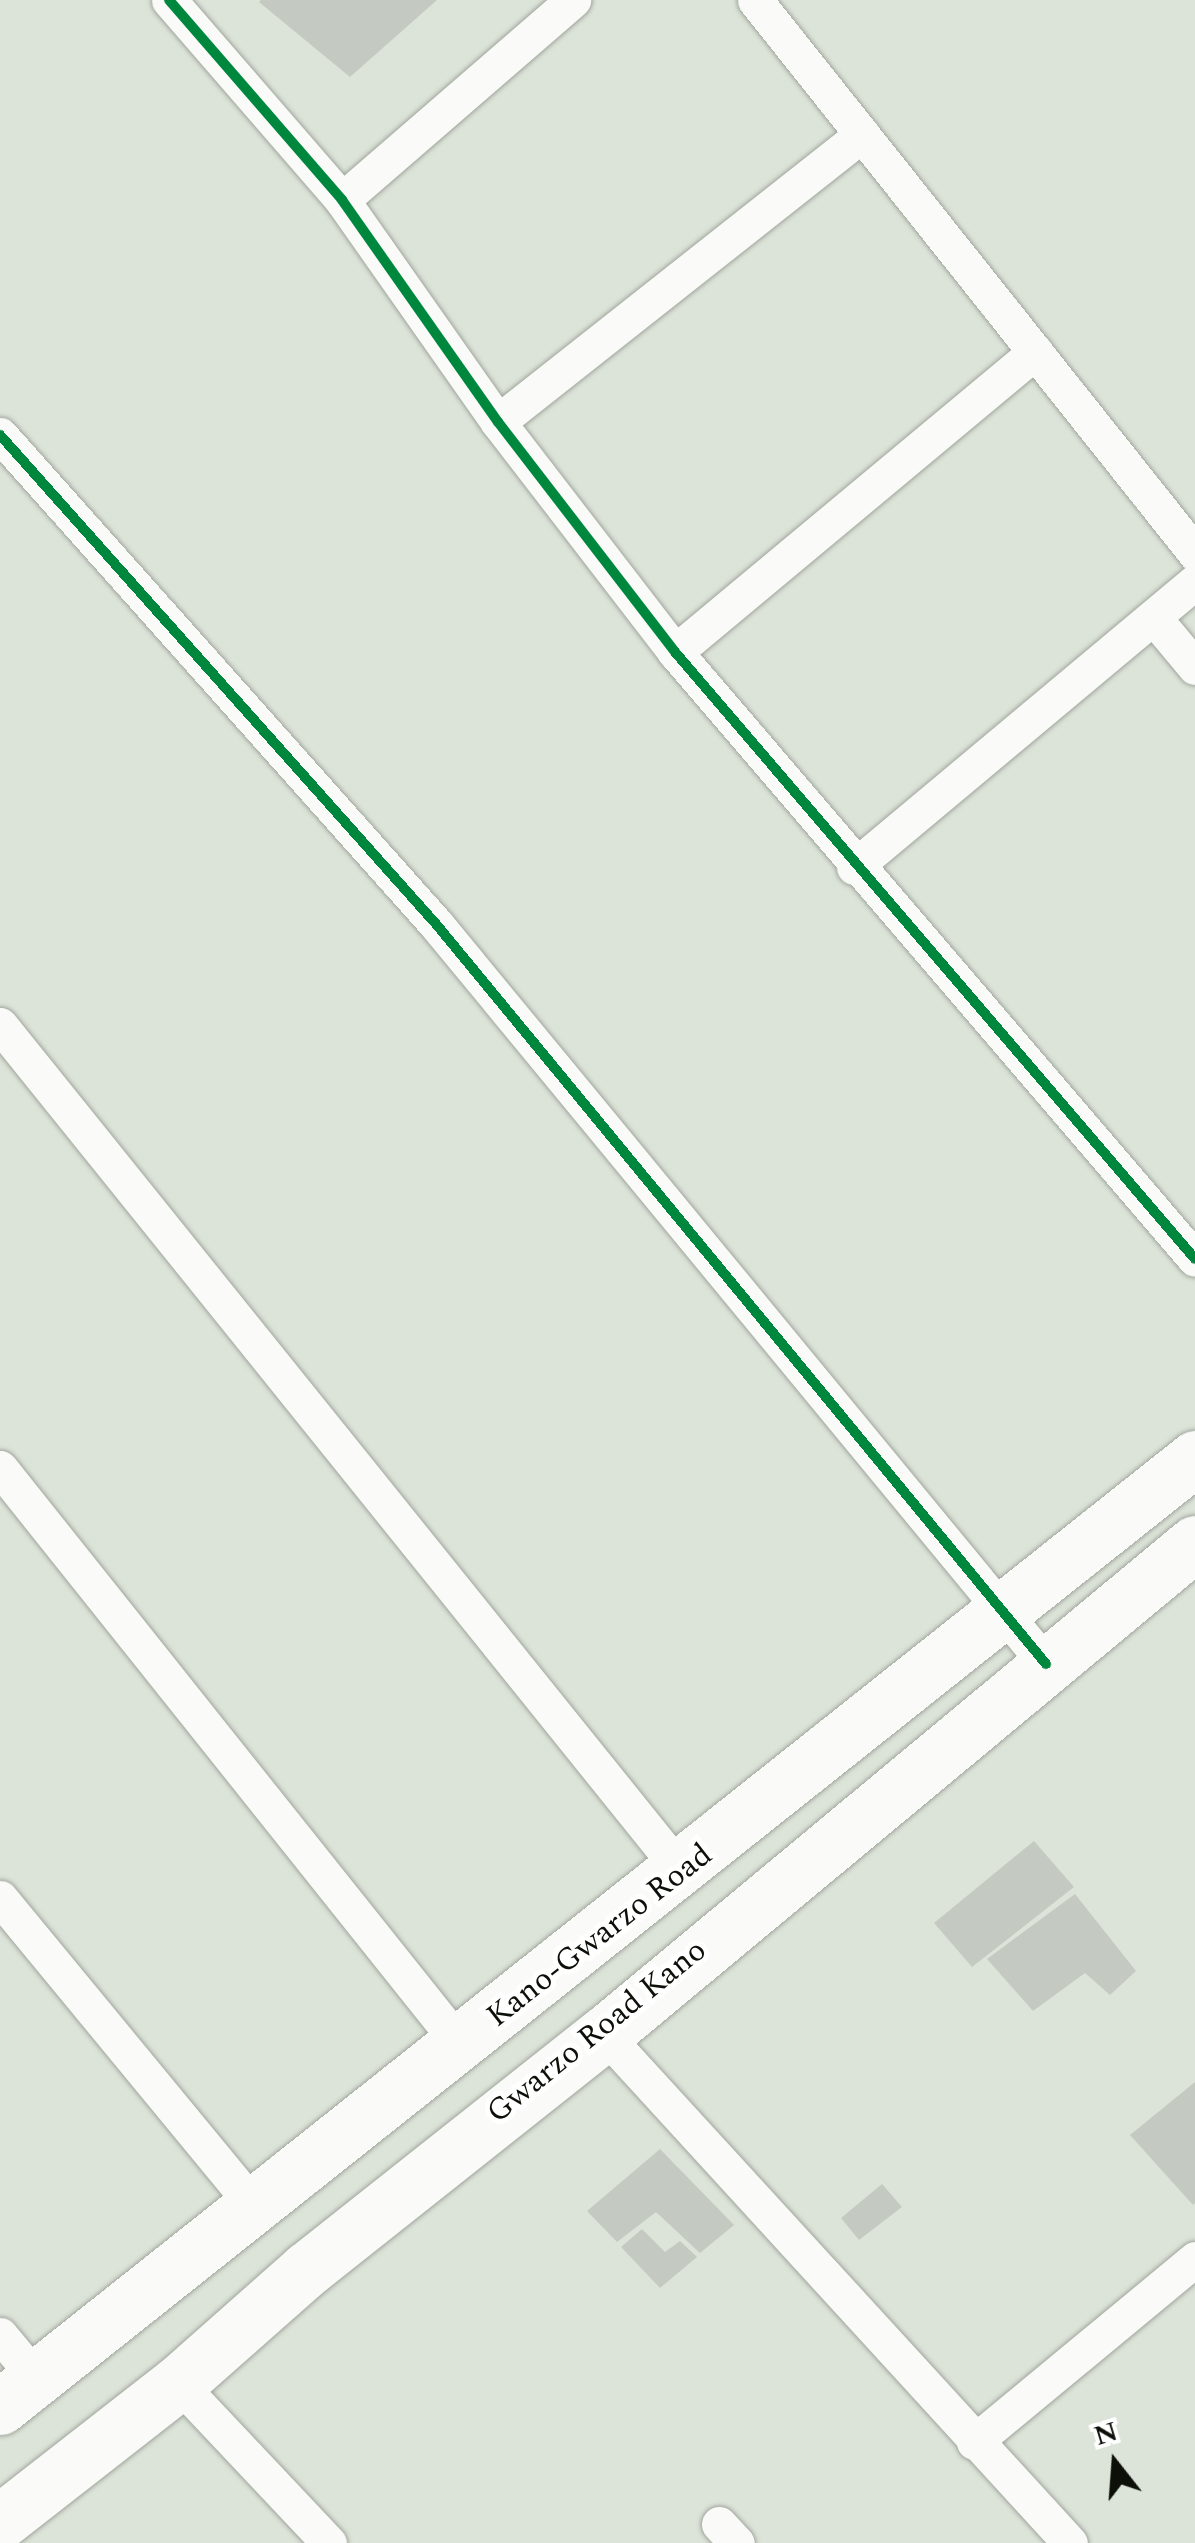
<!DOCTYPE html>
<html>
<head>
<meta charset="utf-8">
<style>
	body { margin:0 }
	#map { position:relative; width:1195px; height:2543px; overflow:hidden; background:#dce3d8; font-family:Spectral,serif }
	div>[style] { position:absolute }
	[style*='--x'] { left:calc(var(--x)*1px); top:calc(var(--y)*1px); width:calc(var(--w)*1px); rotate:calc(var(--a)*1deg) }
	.building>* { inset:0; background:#c4cac1 }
	.roads { filter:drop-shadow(0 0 2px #a0a69d) drop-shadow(0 0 2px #a0a69d) }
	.minor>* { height:35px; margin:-17.5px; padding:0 17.5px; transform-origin:17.5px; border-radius:17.5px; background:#fafbf9 }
	.primary>* { height:55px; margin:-27.5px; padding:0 27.5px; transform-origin:27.5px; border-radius:27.5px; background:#fafbf9 }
	.cycleway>* { height:10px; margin:-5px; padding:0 5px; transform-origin:5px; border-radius:5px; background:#00873e }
	span { translate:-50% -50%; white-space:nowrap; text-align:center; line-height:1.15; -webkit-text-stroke:10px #fff; paint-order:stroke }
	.street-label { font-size:32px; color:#0c1009 }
	.north { position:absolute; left:1065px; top:2413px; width:100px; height:100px; -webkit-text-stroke:8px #fff; paint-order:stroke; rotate:343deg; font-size:28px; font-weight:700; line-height:40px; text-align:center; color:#0c1009 }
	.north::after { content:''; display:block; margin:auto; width:35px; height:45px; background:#0c1009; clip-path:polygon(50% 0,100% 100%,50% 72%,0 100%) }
</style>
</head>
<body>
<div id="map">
	<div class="building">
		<i style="clip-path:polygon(437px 0,350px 77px,259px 2px,261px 0)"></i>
		<i style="clip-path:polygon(1034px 1841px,1074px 1887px,972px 1967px,934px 1923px)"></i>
		<i style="clip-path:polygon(1075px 1894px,1136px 1971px,1110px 1995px,1085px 1973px,1033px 2011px,987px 1959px)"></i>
		<i style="clip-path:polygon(1195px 2082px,1195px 2203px,1193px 2205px,1130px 2135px)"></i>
		<i style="clip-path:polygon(660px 2149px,734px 2225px,700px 2253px,656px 2212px,617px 2242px,587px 2211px)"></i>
		<i style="clip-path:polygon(882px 2184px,902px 2207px,859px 2240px,841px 2218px)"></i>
		<i style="clip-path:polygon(642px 2229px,665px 2252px,680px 2241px,697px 2257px,660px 2288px,621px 2247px)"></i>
	</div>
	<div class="roads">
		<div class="minor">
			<i style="--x:169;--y:0;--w:264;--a:49.1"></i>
			<i style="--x:342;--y:200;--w:271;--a:54.9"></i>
			<i style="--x:498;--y:422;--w:290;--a:52.4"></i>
			<i style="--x:675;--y:652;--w:799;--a:49.41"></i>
			<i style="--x:755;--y:0;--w:707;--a:51.49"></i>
			<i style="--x:342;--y:200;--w:306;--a:-40.9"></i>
			<i style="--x:498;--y:422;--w:464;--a:-38.3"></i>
			<i style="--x:0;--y:435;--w:655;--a:48.28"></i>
			<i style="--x:436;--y:924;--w:959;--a:50.5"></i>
			<i style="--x:1154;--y:618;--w:64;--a:50.1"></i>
			<i style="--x:675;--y:652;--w:469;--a:-39.8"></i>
			<i style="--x:854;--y:867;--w:444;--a:-39.9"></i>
			<i style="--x:0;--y:1025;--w:1086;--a:51.17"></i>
			<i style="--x:0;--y:1468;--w:739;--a:51.42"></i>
			<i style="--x:0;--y:1898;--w:403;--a:50.5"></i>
			<i style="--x:604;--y:2034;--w:690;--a:47.53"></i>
			<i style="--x:0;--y:2335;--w:55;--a:50.2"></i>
			<i style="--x:178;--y:2383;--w:220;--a:46.7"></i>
			<i style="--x:974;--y:2442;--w:287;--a:-39.6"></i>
			<i style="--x:719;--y:2524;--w:26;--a:47"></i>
		</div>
		<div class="primary">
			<i style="--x:0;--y:2407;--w:1526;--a:-38.45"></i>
			<i style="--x:0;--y:2522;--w:226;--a:-38"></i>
			<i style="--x:178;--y:2383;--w:172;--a:-41.5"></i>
			<i style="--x:307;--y:2269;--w:379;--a:-38.4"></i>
			<i style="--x:604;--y:2034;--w:768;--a:-39.72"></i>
		</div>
	</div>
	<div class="cycleway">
		<i style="--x:169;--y:0;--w:264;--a:49.1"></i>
		<i style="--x:342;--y:200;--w:271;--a:54.9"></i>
		<i style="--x:498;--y:422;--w:290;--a:52.4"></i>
		<i style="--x:675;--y:652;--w:799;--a:49.41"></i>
		<i style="--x:0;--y:435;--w:655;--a:48.28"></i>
		<i style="--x:436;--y:924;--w:959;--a:50.5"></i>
	</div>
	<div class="street-label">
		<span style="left:600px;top:1936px;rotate:-38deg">Kano-Gwarzo Road</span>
		<span style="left:597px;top:2032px;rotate:-39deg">Gwarzo Road Kano</span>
	</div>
	<div class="north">N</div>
</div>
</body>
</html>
